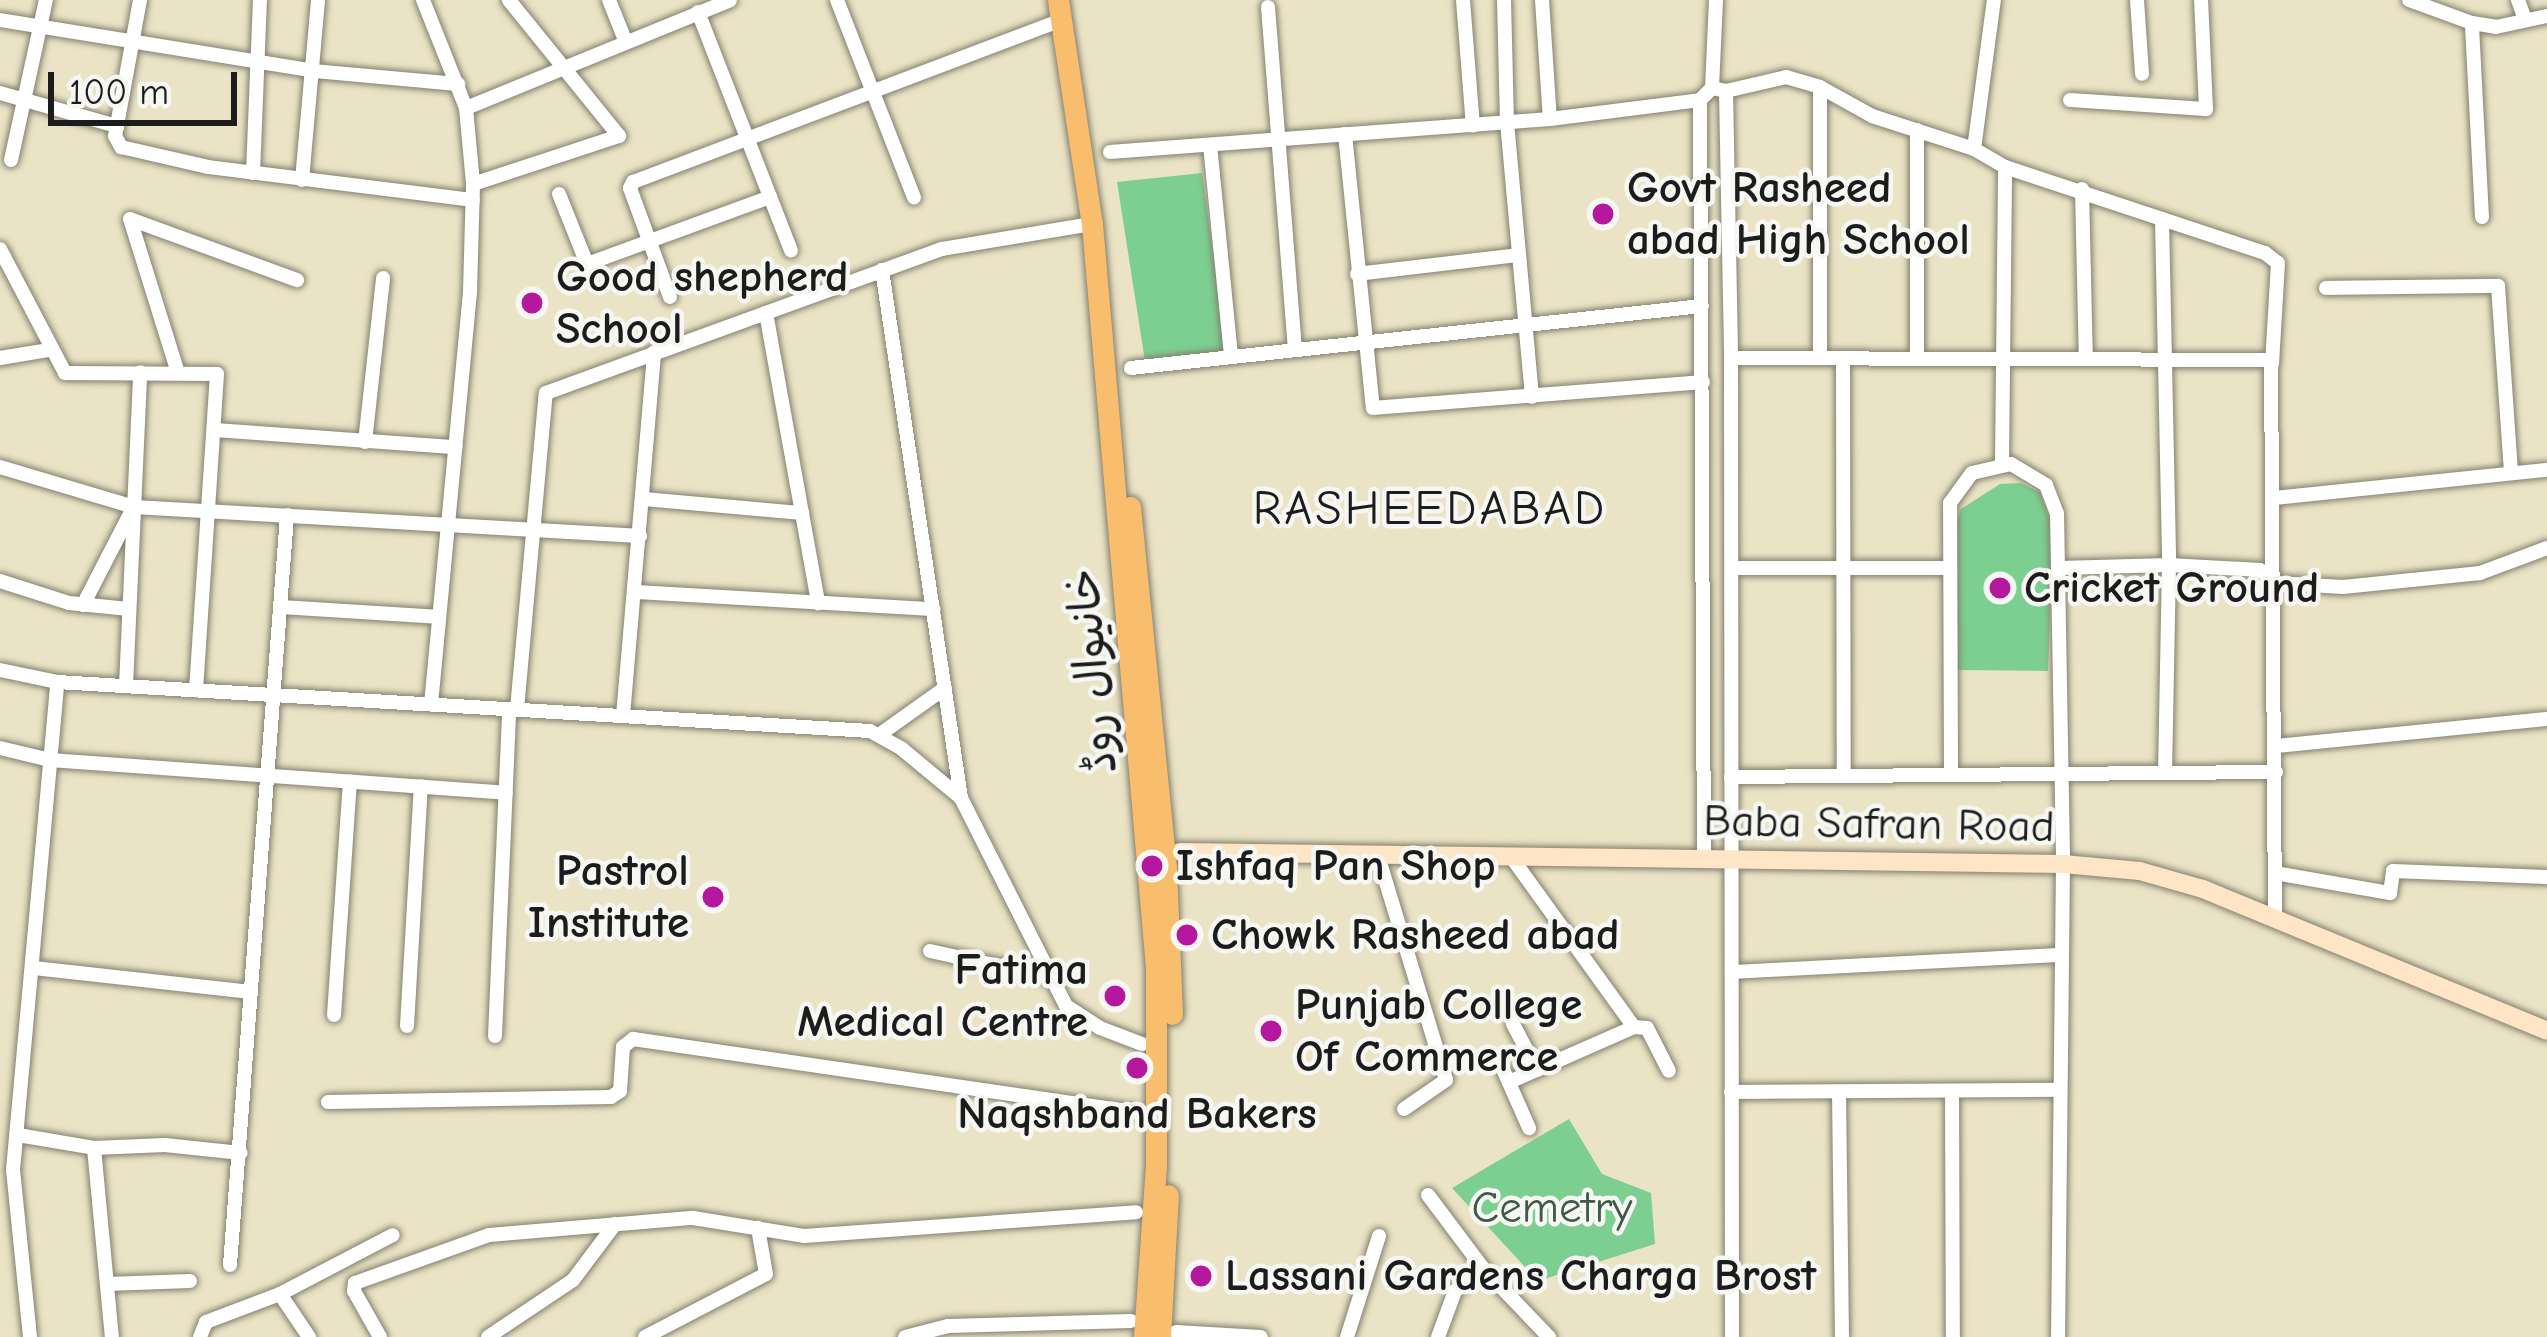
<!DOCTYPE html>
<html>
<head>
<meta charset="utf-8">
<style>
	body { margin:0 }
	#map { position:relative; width:2547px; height:1337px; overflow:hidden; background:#ebe3c5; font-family:"Comic Neue","Playpen Sans Arabic",sans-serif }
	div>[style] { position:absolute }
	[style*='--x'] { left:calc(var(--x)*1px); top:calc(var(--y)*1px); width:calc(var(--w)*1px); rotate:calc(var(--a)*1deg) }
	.green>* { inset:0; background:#7dcf91 }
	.roads { filter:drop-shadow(0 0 3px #848070) drop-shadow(0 0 3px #848070) }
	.street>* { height:14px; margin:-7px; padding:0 7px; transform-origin:7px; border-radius:7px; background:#fff }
	.secondary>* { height:18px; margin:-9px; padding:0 9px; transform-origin:9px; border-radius:9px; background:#fde5c5 }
	.primary>* { height:21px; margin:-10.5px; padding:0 10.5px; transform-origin:10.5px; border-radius:10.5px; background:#f9be6d }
	.dots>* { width:33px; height:33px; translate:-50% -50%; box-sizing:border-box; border:6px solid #f6f6f2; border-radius:50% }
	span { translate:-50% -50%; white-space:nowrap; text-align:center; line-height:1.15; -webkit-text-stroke:9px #f6f6f2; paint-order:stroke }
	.poi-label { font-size:45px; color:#1c1c1c; font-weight:700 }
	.left { translate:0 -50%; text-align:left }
	.right { translate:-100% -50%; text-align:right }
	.street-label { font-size:45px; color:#1c1c1c }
	.park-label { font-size:45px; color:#3e5b45 }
	.neighbourhood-label { font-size:48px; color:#1c1c1c; letter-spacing:3px }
	.scale { position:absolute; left:48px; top:72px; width:189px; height:54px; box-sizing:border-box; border:6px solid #1c1c1c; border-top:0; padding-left:15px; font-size:36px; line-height:42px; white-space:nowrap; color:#1c1c1c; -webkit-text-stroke:9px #f6f6f2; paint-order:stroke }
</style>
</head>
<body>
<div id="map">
	<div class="green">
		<i style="clip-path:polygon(1202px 173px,1227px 354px,1145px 361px,1117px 182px)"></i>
		<i style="clip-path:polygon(2021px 483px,2040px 492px,2053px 529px,2048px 671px,1953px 670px,1953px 535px,1961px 509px,2000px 484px)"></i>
		<i style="clip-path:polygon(1569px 1119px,1602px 1174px,1651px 1193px,1655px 1244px,1538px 1281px,1452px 1188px)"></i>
	</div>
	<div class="roads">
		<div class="street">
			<i style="--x:140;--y:0;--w:138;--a:100.4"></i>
			<i style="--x:115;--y:136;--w:13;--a:61"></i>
			<i style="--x:121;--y:147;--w:89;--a:12.9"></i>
			<i style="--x:208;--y:167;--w:267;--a:7.1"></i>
			<i style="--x:423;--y:0;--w:116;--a:68.3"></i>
			<i style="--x:466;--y:108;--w:76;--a:84.7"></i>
			<i style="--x:473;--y:184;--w:108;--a:91.6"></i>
			<i style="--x:470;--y:292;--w:414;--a:95.4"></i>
			<i style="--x:609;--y:0;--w:43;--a:68.2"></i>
			<i style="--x:837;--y:0;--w:212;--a:68.7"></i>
			<i style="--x:1463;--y:0;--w:126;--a:85.5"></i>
			<i style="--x:1504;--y:0;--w:122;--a:88.6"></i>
			<i style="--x:1507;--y:122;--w:276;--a:84.8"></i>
			<i style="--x:1542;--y:0;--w:119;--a:86.2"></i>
			<i style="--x:2137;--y:0;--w:74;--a:86.1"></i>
			<i style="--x:2409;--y:0;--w:67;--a:20.1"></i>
			<i style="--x:2518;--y:0;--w:20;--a:70"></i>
			<i style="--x:1268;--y:7;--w:344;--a:85.5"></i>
			<i style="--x:698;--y:12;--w:256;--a:68.7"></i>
			<i style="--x:0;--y:20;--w:318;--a:9.2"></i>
			<i style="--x:314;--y:71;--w:145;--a:5.2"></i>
			<i style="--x:1820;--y:87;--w:271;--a:90"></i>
			<i style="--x:1712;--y:88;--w:14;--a:12"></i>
			<i style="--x:1726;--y:91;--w:62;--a:-13.1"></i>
			<i style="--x:1786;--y:77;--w:35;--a:16"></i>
			<i style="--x:1820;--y:87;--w:60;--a:29.1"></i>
			<i style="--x:1872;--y:116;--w:107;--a:17.9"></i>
			<i style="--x:1974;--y:149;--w:36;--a:30"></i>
			<i style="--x:2005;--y:167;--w:274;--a:18.3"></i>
			<i style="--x:2265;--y:253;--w:16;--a:38"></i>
			<i style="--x:2278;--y:263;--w:101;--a:93.4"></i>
			<i style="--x:1726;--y:91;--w:267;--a:88.9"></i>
			<i style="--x:1731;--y:358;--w:979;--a:89.94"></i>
			<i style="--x:0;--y:93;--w:122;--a:15.8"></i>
			<i style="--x:1700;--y:100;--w:761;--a:89.7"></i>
			<i style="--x:2070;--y:100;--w:136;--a:3.8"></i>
			<i style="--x:2206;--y:109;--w:109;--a:-92.6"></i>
			<i style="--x:466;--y:108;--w:285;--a:-22.2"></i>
			<i style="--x:1345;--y:134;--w:275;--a:84.2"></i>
			<i style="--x:1373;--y:408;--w:331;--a:-4.5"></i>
			<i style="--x:1210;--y:145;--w:212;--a:84.3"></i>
			<i style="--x:1974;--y:149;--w:150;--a:-82.4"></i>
			<i style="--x:1110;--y:152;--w:441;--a:-4.3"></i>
			<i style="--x:1550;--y:119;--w:151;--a:-7.2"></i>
			<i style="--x:1700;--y:100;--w:17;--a:-45"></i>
			<i style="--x:1712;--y:88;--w:88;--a:-87.4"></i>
			<i style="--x:11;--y:160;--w:164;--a:-77.7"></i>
			<i style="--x:253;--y:173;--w:173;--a:-87.7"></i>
			<i style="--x:302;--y:180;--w:181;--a:-84.9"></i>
			<i style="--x:473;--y:184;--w:154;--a:-18.2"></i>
			<i style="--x:619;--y:136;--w:175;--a:-129"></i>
			<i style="--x:2082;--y:189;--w:170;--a:88.7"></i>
			<i style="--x:559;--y:194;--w:75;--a:68.2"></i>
			<i style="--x:587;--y:264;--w:195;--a:-20.1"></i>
			<i style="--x:2482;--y:217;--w:194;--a:-93"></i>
			<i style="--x:2472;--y:23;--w:24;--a:9"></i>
			<i style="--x:2496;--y:27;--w:52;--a:-12.2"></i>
			<i style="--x:2162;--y:219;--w:346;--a:88.8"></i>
			<i style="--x:2169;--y:565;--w:208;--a:91.1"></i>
			<i style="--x:0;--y:249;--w:140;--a:62.3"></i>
			<i style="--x:65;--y:373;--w:152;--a:0.4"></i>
			<i style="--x:217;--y:374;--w:317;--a:93.8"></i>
			<i style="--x:882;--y:270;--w:534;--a:81.49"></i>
			<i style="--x:1357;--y:274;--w:163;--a:-6.7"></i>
			<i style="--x:2326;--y:288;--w:172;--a:-0.7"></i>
			<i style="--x:2498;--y:286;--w:186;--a:86"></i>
			<i style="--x:670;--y:297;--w:116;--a:-110.2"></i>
			<i style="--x:630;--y:188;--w:7;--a:-63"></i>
			<i style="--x:633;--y:182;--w:459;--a:-20.7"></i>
			<i style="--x:766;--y:313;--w:295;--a:79.8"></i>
			<i style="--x:0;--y:358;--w:50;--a:-9.3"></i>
			<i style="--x:1731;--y:358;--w:540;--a:0.21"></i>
			<i style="--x:2271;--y:360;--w:557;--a:89.59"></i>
			<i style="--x:1843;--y:358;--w:418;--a:89.9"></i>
			<i style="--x:1917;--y:359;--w:229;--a:-90"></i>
			<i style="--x:1131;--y:368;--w:574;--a:-6.2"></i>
			<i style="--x:178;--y:373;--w:161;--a:-107.3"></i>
			<i style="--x:130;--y:219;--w:178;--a:20.1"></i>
			<i style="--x:215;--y:430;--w:241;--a:4.1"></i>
			<i style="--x:365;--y:442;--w:165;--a:-83.7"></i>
			<i style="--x:2002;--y:463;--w:296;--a:-89.4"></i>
			<i style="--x:0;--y:467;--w:140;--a:16.6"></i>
			<i style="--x:134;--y:507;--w:507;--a:3.28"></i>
			<i style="--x:2274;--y:498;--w:274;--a:-5.9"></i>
			<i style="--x:644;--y:499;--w:159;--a:5.1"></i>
			<i style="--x:1732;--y:568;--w:217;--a:0"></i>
			<i style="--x:2059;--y:568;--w:110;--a:-1.6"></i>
			<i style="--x:2169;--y:565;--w:91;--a:3.1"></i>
			<i style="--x:2260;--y:570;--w:20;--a:41"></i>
			<i style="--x:2275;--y:583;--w:68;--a:3.4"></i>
			<i style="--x:2343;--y:587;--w:138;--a:-5.8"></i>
			<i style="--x:2480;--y:573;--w:72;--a:-20.5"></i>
			<i style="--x:0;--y:581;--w:72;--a:17.7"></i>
			<i style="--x:69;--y:603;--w:60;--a:5.7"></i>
			<i style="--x:635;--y:592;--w:299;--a:3.3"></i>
			<i style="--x:83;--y:605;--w:105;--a:-62.7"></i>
			<i style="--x:280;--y:607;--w:158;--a:3.6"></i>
			<i style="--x:0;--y:670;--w:58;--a:11.9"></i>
			<i style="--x:57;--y:682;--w:814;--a:3.45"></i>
			<i style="--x:870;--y:731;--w:37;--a:29"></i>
			<i style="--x:902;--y:749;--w:77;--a:39.7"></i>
			<i style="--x:961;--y:798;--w:233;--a:63.2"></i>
			<i style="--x:1066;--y:1006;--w:40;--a:32.9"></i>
			<i style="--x:1100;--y:1028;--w:45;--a:20.9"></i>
			<i style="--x:126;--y:686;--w:314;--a:-87.4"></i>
			<i style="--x:517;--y:709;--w:317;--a:-84.8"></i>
			<i style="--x:546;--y:393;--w:421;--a:-20"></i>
			<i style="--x:942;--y:249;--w:152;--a:-9.5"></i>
			<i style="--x:623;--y:716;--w:365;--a:-85.1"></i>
			<i style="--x:879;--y:735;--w:81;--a:-35.5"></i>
			<i style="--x:2276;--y:746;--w:272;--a:-5.7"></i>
			<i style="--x:0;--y:748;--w:51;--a:13.5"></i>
			<i style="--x:50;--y:760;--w:457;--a:4.1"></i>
			<i style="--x:1951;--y:775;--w:272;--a:-90.2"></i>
			<i style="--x:1950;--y:503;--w:37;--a:-54"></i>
			<i style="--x:1972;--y:473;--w:40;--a:-13"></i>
			<i style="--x:2011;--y:464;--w:41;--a:31"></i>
			<i style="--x:2046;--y:485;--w:30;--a:69"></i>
			<i style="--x:2057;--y:513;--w:351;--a:89"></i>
			<i style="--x:2063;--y:864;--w:473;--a:90.6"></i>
			<i style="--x:1731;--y:777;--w:545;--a:-0.53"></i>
			<i style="--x:1378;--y:856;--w:234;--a:73.1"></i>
			<i style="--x:1446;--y:1080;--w:51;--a:145.4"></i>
			<i style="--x:1512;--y:858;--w:208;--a:54.2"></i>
			<i style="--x:1634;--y:1027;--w:13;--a:4"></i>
			<i style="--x:1647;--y:1028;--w:48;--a:62.9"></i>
			<i style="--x:2275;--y:873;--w:117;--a:9.9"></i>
			<i style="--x:2390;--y:893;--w:22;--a:-82"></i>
			<i style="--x:2393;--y:871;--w:154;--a:2.2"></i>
			<i style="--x:930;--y:951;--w:127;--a:12.3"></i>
			<i style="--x:34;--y:968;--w:218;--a:6.3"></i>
			<i style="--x:1732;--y:972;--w:329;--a:-3"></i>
			<i style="--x:334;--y:1015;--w:234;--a:-86.1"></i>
			<i style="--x:1513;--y:1024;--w:52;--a:62.4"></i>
			<i style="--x:407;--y:1026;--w:240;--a:-86.7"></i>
			<i style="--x:495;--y:1036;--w:327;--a:-87.5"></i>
			<i style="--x:1502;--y:1067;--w:67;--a:66.1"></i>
			<i style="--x:1509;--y:1082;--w:137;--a:-23.7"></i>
			<i style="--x:1952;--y:1091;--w:246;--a:89.8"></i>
			<i style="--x:1731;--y:1092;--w:327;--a:-0.4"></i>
			<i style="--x:1839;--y:1092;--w:245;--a:89.3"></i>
			<i style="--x:328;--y:1102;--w:283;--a:-1"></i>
			<i style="--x:611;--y:1097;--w:11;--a:-34"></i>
			<i style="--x:620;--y:1091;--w:44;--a:-86.1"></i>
			<i style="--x:623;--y:1047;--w:13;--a:-39"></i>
			<i style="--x:633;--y:1039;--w:512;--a:8.3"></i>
			<i style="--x:18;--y:1135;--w:77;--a:9.7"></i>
			<i style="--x:94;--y:1148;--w:71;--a:-2.4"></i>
			<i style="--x:165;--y:1145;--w:76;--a:6"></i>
			<i style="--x:94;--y:1148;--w:190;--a:84.6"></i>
			<i style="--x:1428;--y:1195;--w:90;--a:53.1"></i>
			<i style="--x:1482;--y:1267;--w:97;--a:46.3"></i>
			<i style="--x:230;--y:1265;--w:752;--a:-85.65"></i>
			<i style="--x:107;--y:1284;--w:83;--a:-2.1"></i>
			<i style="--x:280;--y:1294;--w:52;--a:56"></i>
			<i style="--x:1176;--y:1332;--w:85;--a:3.4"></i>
			<i style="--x:30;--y:1337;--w:168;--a:-95.8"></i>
			<i style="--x:13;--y:1170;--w:490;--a:-84.8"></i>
			<i style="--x:200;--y:1337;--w:16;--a:-68"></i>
			<i style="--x:206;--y:1322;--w:79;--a:-20.7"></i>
			<i style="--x:280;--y:1294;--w:127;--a:-27.6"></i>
			<i style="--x:380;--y:1337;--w:53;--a:-119.5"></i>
			<i style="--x:354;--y:1291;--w:8;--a:-83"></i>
			<i style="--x:355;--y:1283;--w:142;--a:-19.7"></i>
			<i style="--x:489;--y:1235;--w:205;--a:-4.8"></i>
			<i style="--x:693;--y:1218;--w:112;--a:9.2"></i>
			<i style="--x:804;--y:1236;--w:333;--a:-4.1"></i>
			<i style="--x:488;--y:1337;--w:102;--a:-33.8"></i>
			<i style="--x:573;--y:1280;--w:70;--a:-53.1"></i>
			<i style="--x:645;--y:1337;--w:136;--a:-27.5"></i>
			<i style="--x:766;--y:1274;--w:47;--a:-99.9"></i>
			<i style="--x:905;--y:1337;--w:44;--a:-14.3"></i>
			<i style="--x:948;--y:1326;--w:183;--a:-1.6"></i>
			<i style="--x:1347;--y:1337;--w:106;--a:-72.4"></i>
			<i style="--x:1438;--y:1337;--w:49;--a:-69.7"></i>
			<i style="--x:1455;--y:1291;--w:36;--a:-42"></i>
		</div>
		<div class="secondary">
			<i style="--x:1180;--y:852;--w:883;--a:0.78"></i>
			<i style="--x:2063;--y:864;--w:77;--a:5.2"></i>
			<i style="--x:2140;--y:871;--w:66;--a:15.9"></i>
			<i style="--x:2203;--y:889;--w:372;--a:22.4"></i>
		</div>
		<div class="primary">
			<i style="--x:1058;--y:0;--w:227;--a:81.4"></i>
			<i style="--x:1092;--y:224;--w:747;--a:85.08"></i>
			<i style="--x:1156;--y:968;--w:197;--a:90"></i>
			<i style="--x:1156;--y:1165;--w:172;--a:94"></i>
			<i style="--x:1130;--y:507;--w:365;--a:84.3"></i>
			<i style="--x:1166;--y:870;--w:144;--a:87.6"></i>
			<i style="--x:1160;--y:1337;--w:142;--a:-86.8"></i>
		</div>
	</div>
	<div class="dots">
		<i style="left:1603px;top:214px;background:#b5179e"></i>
		<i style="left:532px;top:303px;background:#b5179e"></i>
		<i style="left:2000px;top:588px;background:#b5179e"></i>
		<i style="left:1152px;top:866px;background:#b5179e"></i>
		<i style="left:713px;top:897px;background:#b5179e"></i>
		<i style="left:1187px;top:935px;background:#b5179e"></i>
		<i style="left:1115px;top:996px;background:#b5179e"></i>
		<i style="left:1271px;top:1031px;background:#b5179e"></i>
		<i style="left:1137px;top:1068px;background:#b5179e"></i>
		<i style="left:1201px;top:1276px;background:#b5179e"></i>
	</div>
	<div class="poi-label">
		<span class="left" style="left:1627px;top:214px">Govt Rasheed<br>abad High School</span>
		<span class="left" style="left:556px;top:303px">Good shepherd<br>School</span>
		<span class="left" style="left:2024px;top:588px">Cricket Ground</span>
		<span class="left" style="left:1176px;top:866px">Ishfaq Pan Shop</span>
		<span class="right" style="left:689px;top:897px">Pastrol<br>Institute</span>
		<span class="left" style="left:1211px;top:935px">Chowk Rasheed abad</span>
		<span class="right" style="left:1088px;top:996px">Fatima<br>Medical Centre</span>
		<span class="left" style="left:1295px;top:1031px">Punjab College<br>Of Commerce</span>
		<span style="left:1137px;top:1114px">Naqshband Bakers</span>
		<span class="left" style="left:1225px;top:1276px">Lassani Gardens Charga Brost</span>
	</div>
	<div class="street-label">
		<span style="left:1092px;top:671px;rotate:-95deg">خانیوال روڈ</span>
		<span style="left:1879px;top:824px;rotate:1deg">Baba Safran Road</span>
	</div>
	<div class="park-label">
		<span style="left:1552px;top:1208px">Cemetry</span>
	</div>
	<div class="neighbourhood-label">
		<span style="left:1430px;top:509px">RASHEEDABAD</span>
	</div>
	<div class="scale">100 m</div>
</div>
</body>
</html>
